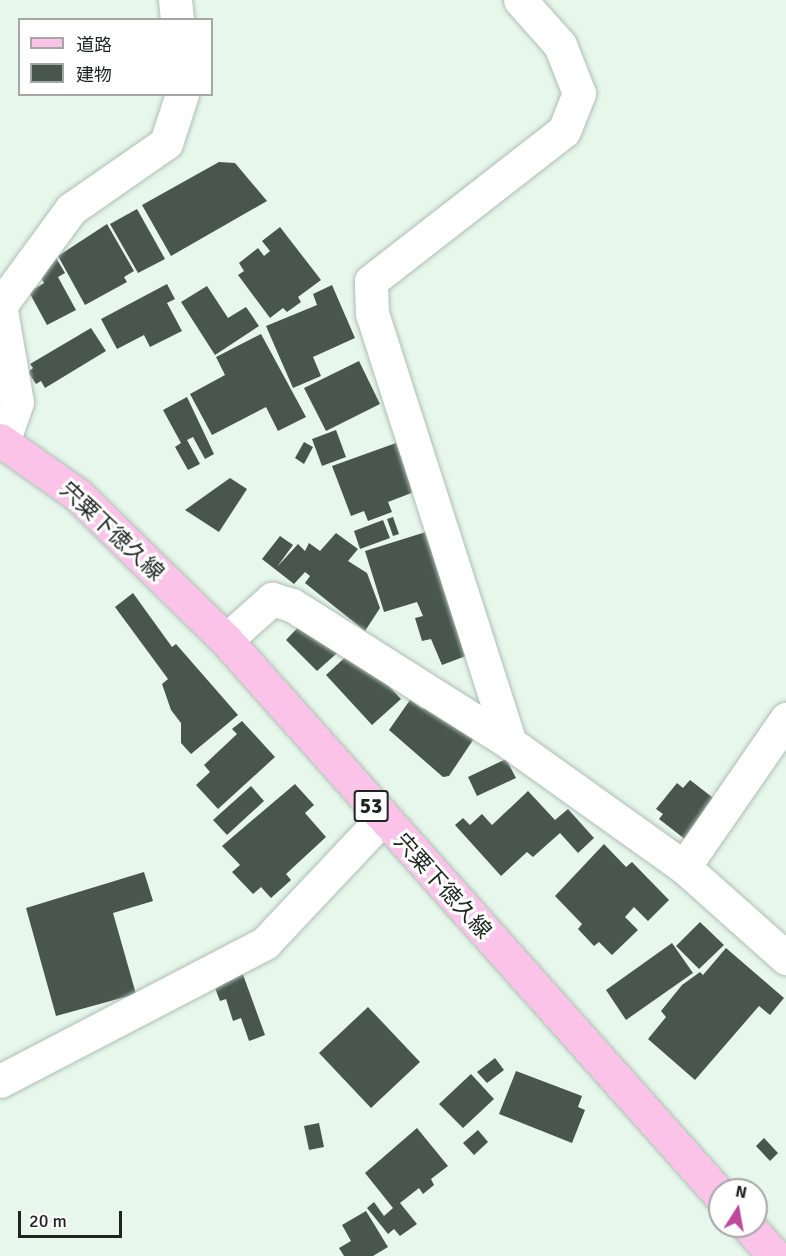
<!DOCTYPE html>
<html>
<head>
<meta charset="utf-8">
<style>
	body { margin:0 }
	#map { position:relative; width:786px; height:1256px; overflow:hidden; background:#e7f7ec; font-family:Signika,"Noto Sans JP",sans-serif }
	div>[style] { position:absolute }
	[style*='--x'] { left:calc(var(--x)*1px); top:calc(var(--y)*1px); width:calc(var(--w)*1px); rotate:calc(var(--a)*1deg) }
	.building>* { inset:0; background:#48564d }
	.roads { filter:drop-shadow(0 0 2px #aebeb3) drop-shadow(0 0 2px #aebeb3) }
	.minor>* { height:33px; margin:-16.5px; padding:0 16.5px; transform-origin:16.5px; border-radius:16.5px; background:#fff }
	.primary>* { height:33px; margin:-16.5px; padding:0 16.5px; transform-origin:16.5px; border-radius:16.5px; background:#fac3e7 }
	span { translate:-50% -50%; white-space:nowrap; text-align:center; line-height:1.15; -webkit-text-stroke:6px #fff; paint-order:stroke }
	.shield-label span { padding:2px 4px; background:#fff; border:2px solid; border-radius:4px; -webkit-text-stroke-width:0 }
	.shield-label { font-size:21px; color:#1e2420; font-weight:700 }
	.street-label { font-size:22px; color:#1e2420 }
	.legend { position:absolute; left:18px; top:18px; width:195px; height:78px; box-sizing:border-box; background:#fff; border:2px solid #a5a7a6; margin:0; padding:8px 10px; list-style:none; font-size:18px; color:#1e2420 }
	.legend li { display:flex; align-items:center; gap:12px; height:30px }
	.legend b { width:30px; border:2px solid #a5a7a6 }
	.north { position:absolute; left:708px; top:1178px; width:60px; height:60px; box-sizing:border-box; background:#fff; border:2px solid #a5a7a6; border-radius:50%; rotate:11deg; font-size:16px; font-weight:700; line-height:24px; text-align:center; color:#1e2420 }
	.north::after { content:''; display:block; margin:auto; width:21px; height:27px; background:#bf489d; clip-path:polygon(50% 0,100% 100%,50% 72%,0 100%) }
	.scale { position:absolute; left:18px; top:1211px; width:104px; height:27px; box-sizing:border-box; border:3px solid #1e2420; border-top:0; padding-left:8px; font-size:18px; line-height:21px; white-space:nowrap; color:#1e2420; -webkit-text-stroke:4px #fff; paint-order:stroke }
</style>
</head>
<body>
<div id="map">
	<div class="building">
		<i style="clip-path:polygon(219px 162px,235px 163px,267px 201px,171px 256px,142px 205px)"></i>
		<i style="clip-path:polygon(137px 209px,165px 259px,138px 273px,110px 224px)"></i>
		<i style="clip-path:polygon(107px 224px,134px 271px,124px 277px,127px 282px,85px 305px,58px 256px)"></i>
		<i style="clip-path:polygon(280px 227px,321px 280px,298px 297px,301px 302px,287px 312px,283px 308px,270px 318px,238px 275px,244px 271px,239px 263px,258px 248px,264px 256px,270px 251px,262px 241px)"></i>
		<i style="clip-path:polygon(55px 256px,65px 273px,58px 277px,76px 310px,47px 325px,29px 292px,44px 283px,38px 272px)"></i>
		<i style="clip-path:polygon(167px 284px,175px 299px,167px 303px,182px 331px,150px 347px,144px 335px,117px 349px,101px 319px)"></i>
		<i style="clip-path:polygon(332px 285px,355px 338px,313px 357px,321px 376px,293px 388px,266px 326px,317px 305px,313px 294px)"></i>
		<i style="clip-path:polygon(207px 286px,228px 318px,246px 307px,259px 326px,215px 355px,181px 302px)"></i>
		<i style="clip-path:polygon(91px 328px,106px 351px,45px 388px,41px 381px,36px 384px,28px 372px,33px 368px,30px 364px)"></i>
		<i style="clip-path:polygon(261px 334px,306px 417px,278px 431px,266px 407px,212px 435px,190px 394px,225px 375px,216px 357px)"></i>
		<i style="clip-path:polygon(359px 361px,380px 404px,326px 431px,304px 388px)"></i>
		<i style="clip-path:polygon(187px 397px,214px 454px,205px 459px,193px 437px,187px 440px,200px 464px,188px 470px,175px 447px,181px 443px,163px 410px)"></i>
		<i style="clip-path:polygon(336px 430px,346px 457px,322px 466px,312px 439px)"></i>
		<i style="clip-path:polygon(304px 442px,313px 447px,304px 464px,295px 458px)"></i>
		<i style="clip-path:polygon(396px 443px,414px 492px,388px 502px,392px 512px,368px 521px,364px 511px,351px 516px,332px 466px)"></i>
		<i style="clip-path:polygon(230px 478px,247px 489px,219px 532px,185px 510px)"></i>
		<i style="clip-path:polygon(393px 517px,399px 534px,393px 536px,387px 519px)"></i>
		<i style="clip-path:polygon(383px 520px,390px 538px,360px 549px,354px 531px)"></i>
		<i style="clip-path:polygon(429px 531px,479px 651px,442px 665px,431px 639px,422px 641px,415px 618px,423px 616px,417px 602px,384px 612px,365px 551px)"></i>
		<i style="clip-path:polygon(336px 533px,358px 549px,348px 561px,367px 573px,380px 608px,365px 631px,305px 583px,310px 576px,305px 572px,294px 584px,262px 559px,280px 536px,293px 545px,277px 567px,298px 544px,305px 551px,309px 543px,320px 551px)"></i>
		<i style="clip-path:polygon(133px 593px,172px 647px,176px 644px,238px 715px,191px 754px,181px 743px,181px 723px,171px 710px,162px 684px,168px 679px,115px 607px)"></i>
		<i style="clip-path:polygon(304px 621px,344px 647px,317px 671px,286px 640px)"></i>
		<i style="clip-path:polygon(354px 649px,401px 699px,372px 725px,326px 675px)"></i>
		<i style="clip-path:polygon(410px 700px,423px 709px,426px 704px,475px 737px,449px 776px,443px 777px,389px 730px)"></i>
		<i style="clip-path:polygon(242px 721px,275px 757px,218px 809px,196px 785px,210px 772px,204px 765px,237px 734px,232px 729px)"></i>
		<i style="clip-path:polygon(506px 759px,516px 778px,477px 796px,468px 777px)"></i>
		<i style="clip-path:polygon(690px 780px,721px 804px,690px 843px,659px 819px,663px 814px,656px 809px,677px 783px,683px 788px)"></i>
		<i style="clip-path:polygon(295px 784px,314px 805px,305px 813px,326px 837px,286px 874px,291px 880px,271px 898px,261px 887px,253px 894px,232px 872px,240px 865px,222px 846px)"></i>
		<i style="clip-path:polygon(251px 786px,264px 801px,227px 835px,213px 820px)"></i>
		<i style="clip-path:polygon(528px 791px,555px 820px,568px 809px,594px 838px,578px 853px,560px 833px,533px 857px,527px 852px,501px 876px,455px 825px,463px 818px,470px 825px,482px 814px,492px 825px)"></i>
		<i style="clip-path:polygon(604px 844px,626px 867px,632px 862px,669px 900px,648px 921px,634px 907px,625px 917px,638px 930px,612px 955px,599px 942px,594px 946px,578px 929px,582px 924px,555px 896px)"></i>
		<i style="clip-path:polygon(144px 872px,153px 901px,113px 913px,136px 994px,56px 1016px,26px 908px)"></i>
		<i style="clip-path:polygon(700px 922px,724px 945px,699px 969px,676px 946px)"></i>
		<i style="clip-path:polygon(672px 943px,693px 973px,626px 1020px,606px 990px)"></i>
		<i style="clip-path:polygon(726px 948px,784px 998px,770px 1015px,759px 1006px,695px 1080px,648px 1039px,666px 1017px,661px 1011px,682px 985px,700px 972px,703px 975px)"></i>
		<i style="clip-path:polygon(242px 972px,265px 1035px,249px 1041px,241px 1018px,233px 1021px,226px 999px,220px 1001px,213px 983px)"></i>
		<i style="clip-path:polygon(368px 1007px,420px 1062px,371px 1108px,319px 1053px)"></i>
		<i style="clip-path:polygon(495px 1058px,504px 1070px,487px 1083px,477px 1072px)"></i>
		<i style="clip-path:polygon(516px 1071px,582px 1096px,578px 1107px,585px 1110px,572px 1143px,499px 1114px)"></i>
		<i style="clip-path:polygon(471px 1074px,494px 1099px,463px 1128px,439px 1104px)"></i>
		<i style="clip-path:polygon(319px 1123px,324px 1147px,309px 1150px,304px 1126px)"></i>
		<i style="clip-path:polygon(417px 1128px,448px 1166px,431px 1179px,434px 1185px,423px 1194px,419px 1188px,400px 1203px,417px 1224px,400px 1236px,394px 1229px,388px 1234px,367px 1208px,374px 1202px,384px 1216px,393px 1208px,365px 1173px)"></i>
		<i style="clip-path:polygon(478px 1130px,488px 1142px,474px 1155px,463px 1143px)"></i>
		<i style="clip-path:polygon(764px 1138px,778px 1153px,770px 1161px,756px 1146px)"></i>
		<i style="clip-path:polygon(366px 1211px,388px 1247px,373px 1256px,344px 1256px,339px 1248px,351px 1241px,342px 1225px)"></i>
	</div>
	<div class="roads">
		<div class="minor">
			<i style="--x:175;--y:0;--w:20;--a:84"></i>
			<i style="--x:0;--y:305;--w:98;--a:80.1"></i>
			<i style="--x:17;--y:402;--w:42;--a:109.3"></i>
			<i style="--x:0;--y:306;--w:120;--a:-53.8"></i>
			<i style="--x:71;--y:209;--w:116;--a:-34.8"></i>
			<i style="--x:166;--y:143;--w:52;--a:-71.9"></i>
			<i style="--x:226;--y:640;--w:62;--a:-41.7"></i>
			<i style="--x:272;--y:599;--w:21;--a:17"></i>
			<i style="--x:292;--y:605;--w:258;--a:32.3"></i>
			<i style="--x:510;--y:743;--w:214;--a:35.5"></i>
			<i style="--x:684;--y:867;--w:137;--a:41.7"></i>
			<i style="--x:510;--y:743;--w:451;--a:-107.8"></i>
			<i style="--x:372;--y:314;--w:33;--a:-92"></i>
			<i style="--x:371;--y:281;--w:244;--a:-37.9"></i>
			<i style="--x:564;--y:131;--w:41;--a:-68.5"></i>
			<i style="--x:579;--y:93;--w:52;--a:-111.6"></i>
			<i style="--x:560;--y:45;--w:60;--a:-131.6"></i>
			<i style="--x:684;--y:867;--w:180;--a:-55.4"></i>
			<i style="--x:0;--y:1081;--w:299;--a:-27.5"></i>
			<i style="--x:265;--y:943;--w:170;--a:-46.7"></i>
		</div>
		<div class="primary">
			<i style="--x:0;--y:440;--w:95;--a:35.2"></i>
			<i style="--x:78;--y:495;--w:207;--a:44.4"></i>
			<i style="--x:226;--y:640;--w:743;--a:48.33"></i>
			<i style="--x:748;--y:1226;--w:40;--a:48"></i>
		</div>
	</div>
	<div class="shield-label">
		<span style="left:371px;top:806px">53</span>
	</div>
	<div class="street-label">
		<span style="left:112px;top:531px;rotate:43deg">宍粟下徳久線</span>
		<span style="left:443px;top:886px;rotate:48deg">宍粟下徳久線</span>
	</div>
	<ul class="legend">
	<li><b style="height:8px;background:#fac3e7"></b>道路</li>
	<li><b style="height:16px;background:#48564d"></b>建物</li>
	</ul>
	<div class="north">N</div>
	<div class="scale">20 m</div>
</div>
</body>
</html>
